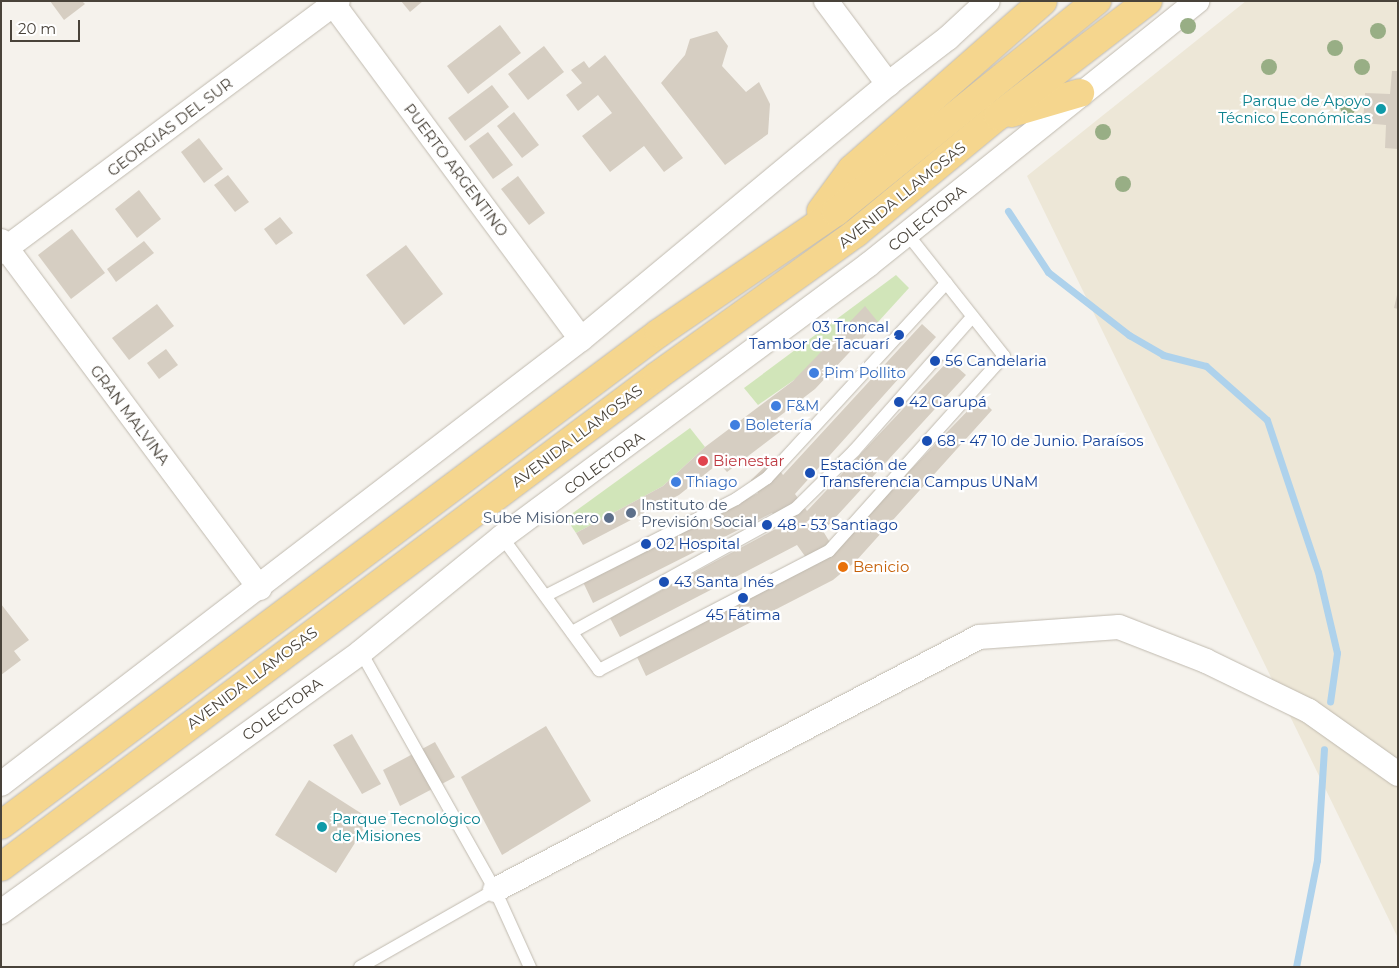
<!DOCTYPE html>
<html>
<head>
<meta charset="utf-8">
<style>
	body { margin:0 }
	#map { position:relative; width:1399px; height:968px; overflow:hidden; background:#f5f2ec; font-family:Montserrat,sans-serif }
	div>[style] { position:absolute }
	[style*='--x'] { left:calc(var(--x)*1px); top:calc(var(--y)*1px); width:calc(var(--w)*1px); rotate:calc(var(--a)*1deg) }
	.education>* { inset:0; background:#ede7d7 }
	.green>* { inset:0; background:#d1e5b9 }
	.stream>* { height:7px; margin:-3.5px; padding:0 3.5px; transform-origin:3.5px; border-radius:3.5px; background:#aed2ec }
	.building>* { inset:0; background:#d6cec2 }
	.roads { filter:drop-shadow(0 0 1px #c0baaf) drop-shadow(0 0 1px #c0baaf) }
	.service>* { height:12px; margin:-6px; padding:0 6px; transform-origin:6px; border-radius:6px; background:#fff }
	.minor>* { height:24px; margin:-12px; padding:0 12px; transform-origin:12px; border-radius:12px; background:#fff }
	.trunk>* { height:28px; margin:-14px; padding:0 14px; transform-origin:14px; border-radius:14px; background:#f5d68e }
	.trees>* { width:16px; height:16px; margin:-8px; border-radius:50%; background:#98ae85 }
	.dots>* { width:14px; height:14px; translate:-50% -50%; box-sizing:border-box; border:2px solid #fff; border-radius:50% }
	span { translate:-50% -50%; white-space:nowrap; text-align:center; line-height:1.15; -webkit-text-stroke:4.5px #fff; paint-order:stroke }
	.culture-label { font-size:15px; color:#0d838f }
	.right { translate:-100% -50%; text-align:right }
	.left { translate:0 -50%; text-align:left }
	.street-label { font-size:15px; color:#49433a }
	.transit-label { font-size:15px; color:#164399 }
	.shop-label { font-size:15px; color:#366cbe }
	.health-label { font-size:15px; color:#be3a42 }
	.service-label { font-size:15px; color:#4e5e75 }
	.food-label { font-size:15px; color:#c56008 }
	.frame { position:absolute; inset:0; border:2px solid #49433a; pointer-events:none }
	.scale { position:absolute; left:10px; top:20px; width:70px; height:22px; box-sizing:border-box; border:2px solid #49433a; border-top:0; padding-left:6px; font-size:15px; line-height:18px; white-space:nowrap; color:#49433a; -webkit-text-stroke:4px #fff; paint-order:stroke }
</style>
</head>
<body>
<div id="map">
	<div class="education">
		<i style="clip-path:polygon(1246px 1px,1398px 1px,1398px 938px,1027px 176px)"></i>
	</div>
	<div class="green">
		<i style="clip-path:polygon(896px 275px,909px 288px,878px 322px,758px 405px,744px 388px)"></i>
		<i style="clip-path:polygon(690px 428px,705px 447px,663px 486px,576px 533px,566px 518px)"></i>
	</div>
	<div class="stream">
		<i style="--x:1008;--y:211;--w:73;--a:56.7"></i>
		<i style="--x:1048;--y:272;--w:103;--a:37.9"></i>
		<i style="--x:1129;--y:335;--w:39;--a:30"></i>
		<i style="--x:1163;--y:355;--w:44;--a:14.3"></i>
		<i style="--x:1206;--y:366;--w:81;--a:41.5"></i>
		<i style="--x:1267;--y:420;--w:160;--a:71.5"></i>
		<i style="--x:1318;--y:572;--w:83;--a:76.8"></i>
		<i style="--x:1337;--y:653;--w:49;--a:98.1"></i>
		<i style="--x:1296;--y:967;--w:109;--a:-78.9"></i>
		<i style="--x:1317;--y:860;--w:111;--a:-86.4"></i>
	</div>
	<div class="building">
		<i style="clip-path:polygon(50px 1px,82px 1px,85px 4px,64px 20px)"></i>
		<i style="clip-path:polygon(401px 1px,423px 1px,410px 12px)"></i>
		<i style="clip-path:polygon(500px 25px,521px 53px,468px 94px,447px 66px)"></i>
		<i style="clip-path:polygon(717px 31px,728px 46px,722px 66px,746px 92px,759px 82px,770px 104px,768px 134px,725px 165px,661px 83px,685px 55px,690px 39px)"></i>
		<i style="clip-path:polygon(544px 46px,564px 72px,528px 100px,508px 74px)"></i>
		<i style="clip-path:polygon(605px 55px,683px 158px,664px 172px,644px 146px,610px 172px,582px 136px,612px 113px,598px 95px,578px 111px,566px 95px,582px 83px,571px 70px,584px 61px,589px 68px)"></i>
		<i style="clip-path:polygon(1392px 71px,1398px 71px,1398px 149px,1385px 148px,1386px 125px,1363px 123px,1365px 93px,1390px 94px)"></i>
		<i style="clip-path:polygon(492px 85px,509px 107px,465px 141px,448px 118px)"></i>
		<i style="clip-path:polygon(514px 112px,539px 145px,522px 158px,497px 126px)"></i>
		<i style="clip-path:polygon(488px 132px,513px 165px,493px 179px,469px 146px)"></i>
		<i style="clip-path:polygon(199px 138px,223px 169px,204px 183px,181px 152px)"></i>
		<i style="clip-path:polygon(228px 175px,249px 202px,235px 212px,214px 185px)"></i>
		<i style="clip-path:polygon(518px 176px,545px 213px,529px 225px,501px 189px)"></i>
		<i style="clip-path:polygon(139px 190px,161px 219px,137px 238px,115px 209px)"></i>
		<i style="clip-path:polygon(280px 217px,293px 233px,276px 245px,264px 229px)"></i>
		<i style="clip-path:polygon(72px 229px,105px 273px,71px 299px,38px 255px)"></i>
		<i style="clip-path:polygon(144px 241px,154px 253px,116px 282px,107px 269px)"></i>
		<i style="clip-path:polygon(406px 245px,443px 294px,404px 325px,366px 275px)"></i>
		<i style="clip-path:polygon(1397px 295px,1398px 296px,1398px 309px,1394px 308px)"></i>
		<i style="clip-path:polygon(157px 304px,174px 326px,129px 360px,112px 338px)"></i>
		<i style="clip-path:polygon(865px 306px,878px 322px,815px 389px,772px 422px,781px 431px,727px 472px,719px 463px,679px 495px,583px 545px,576px 533px,663px 486px,705px 447px,793px 381px)"></i>
		<i style="clip-path:polygon(922px 324px,936px 337px,795px 494px,807px 511px,949px 360px,966px 375px,823px 531px,834px 549px,980px 398px,992px 410px,856px 561px,833px 580px,646px 676px,637px 657px,812px 566px,797px 545px,620px 637px,610px 618px,783px 525px,772px 513px,593px 603px,583px 582px,758px 493px,751px 480px,772px 460px,783px 475px)"></i>
		<i style="clip-path:polygon(166px 349px,178px 365px,159px 379px,147px 363px)"></i>
		<i style="clip-path:polygon(1px 604px,29px 640px,14px 651px,21px 660px,1px 675px)"></i>
		<i style="clip-path:polygon(546px 726px,591px 801px,502px 855px,461px 777px)"></i>
		<i style="clip-path:polygon(352px 734px,381px 784px,362px 794px,333px 745px)"></i>
		<i style="clip-path:polygon(435px 742px,455px 777px,400px 806px,383px 770px)"></i>
		<i style="clip-path:polygon(309px 780px,370px 819px,336px 873px,275px 835px)"></i>
	</div>
	<div class="roads">
		<div class="service">
			<i style="--x:502;--y:537;--w:165;--a:53.9"></i>
			<i style="--x:599;--y:670;--w:259;--a:-27.4"></i>
			<i style="--x:829;--y:551;--w:262;--a:-48.1"></i>
			<i style="--x:1004;--y:356;--w:154;--a:-128.4"></i>
			<i style="--x:547;--y:595;--w:212;--a:-26.9"></i>
			<i style="--x:736;--y:499;--w:37;--a:-34"></i>
			<i style="--x:767;--y:478;--w:265;--a:-47.4"></i>
			<i style="--x:572;--y:632;--w:255;--a:-28.9"></i>
			<i style="--x:795;--y:509;--w:83;--a:-44.5"></i>
			<i style="--x:854;--y:451;--w:179;--a:-48.6"></i>
			<i style="--x:495;--y:890;--w:85;--a:65.6"></i>
			<i style="--x:360;--y:967;--w:155;--a:-29.7"></i>
			<i style="--x:495;--y:890;--w:273;--a:-119.4"></i>
		</div>
		<div class="minor">
			<i style="--x:331;--y:1;--w:420;--a:53.5"></i>
			<i style="--x:826;--y:1;--w:104;--a:53.2"></i>
			<i style="--x:1;--y:241;--w:433;--a:53.3"></i>
			<i style="--x:1;--y:252;--w:420;--a:-36.7"></i>
			<i style="--x:1;--y:784;--w:731;--a:-37.5"></i>
			<i style="--x:581;--y:339;--w:399;--a:-39.7"></i>
			<i style="--x:888;--y:84;--w:76;--a:-37.5"></i>
			<i style="--x:948;--y:38;--w:54;--a:-42.8"></i>
			<i style="--x:495;--y:890;--w:546;--a:-27.6"></i>
			<i style="--x:979;--y:637;--w:140;--a:-4.1"></i>
			<i style="--x:1119;--y:627;--w:93;--a:21.3"></i>
			<i style="--x:1206;--y:661;--w:114;--a:25.9"></i>
			<i style="--x:1309;--y:711;--w:109;--a:35.3"></i>
			<i style="--x:1;--y:912;--w:444;--a:-35.8"></i>
			<i style="--x:361;--y:652;--w:182;--a:-39.2"></i>
			<i style="--x:502;--y:537;--w:456;--a:-36.6"></i>
			<i style="--x:868;--y:265;--w:422;--a:-38.7"></i>
		</div>
		<div class="trunk">
			<i style="--x:1011;--y:113;--w:72;--a:-16.2"></i>
			<i style="--x:821;--y:211;--w:52;--a:-53.6"></i>
			<i style="--x:852;--y:169;--w:254;--a:-41.3"></i>
			<i style="--x:1;--y:825;--w:822;--a:-36.79"></i>
			<i style="--x:659;--y:333;--w:214;--a:-34.4"></i>
			<i style="--x:836;--y:212;--w:336;--a:-39"></i>
			<i style="--x:1;--y:867;--w:819;--a:-36.81"></i>
			<i style="--x:657;--y:376;--w:245;--a:-35.7"></i>
			<i style="--x:856;--y:233;--w:184;--a:-39.5"></i>
			<i style="--x:998;--y:116;--w:189;--a:-37.5"></i>
		</div>
	</div>
	<div class="trees">
		<i style="left:1188px;top:26px"></i>
		<i style="left:1378px;top:31px"></i>
		<i style="left:1335px;top:48px"></i>
		<i style="left:1269px;top:67px"></i>
		<i style="left:1362px;top:67px"></i>
		<i style="left:1348px;top:107px"></i>
		<i style="left:1103px;top:132px"></i>
		<i style="left:1123px;top:184px"></i>
	</div>
	<div class="dots">
		<i style="left:1381px;top:109px;background:#0f9aa8"></i>
		<i style="left:899px;top:335px;background:#1a4fb4"></i>
		<i style="left:935px;top:361px;background:#1a4fb4"></i>
		<i style="left:814px;top:373px;background:#3f7fe0"></i>
		<i style="left:899px;top:402px;background:#1a4fb4"></i>
		<i style="left:776px;top:406px;background:#3f7fe0"></i>
		<i style="left:735px;top:425px;background:#3f7fe0"></i>
		<i style="left:927px;top:441px;background:#1a4fb4"></i>
		<i style="left:703px;top:461px;background:#e0444e"></i>
		<i style="left:810px;top:473px;background:#1a4fb4"></i>
		<i style="left:676px;top:482px;background:#3f7fe0"></i>
		<i style="left:631px;top:513px;background:#5c6f8a"></i>
		<i style="left:609px;top:518px;background:#5c6f8a"></i>
		<i style="left:767px;top:525px;background:#1a4fb4"></i>
		<i style="left:646px;top:544px;background:#1a4fb4"></i>
		<i style="left:843px;top:567px;background:#e8710a"></i>
		<i style="left:664px;top:582px;background:#1a4fb4"></i>
		<i style="left:743px;top:598px;background:#1a4fb4"></i>
		<i style="left:322px;top:827px;background:#0f9aa8"></i>
	</div>
	<div class="culture-label">
		<span class="right" style="left:1371px;top:109px">Parque de Apoyo<br>Técnico Económicas</span>
		<span class="left" style="left:332px;top:827px">Parque Tecnológico<br>de Misiones</span>
	</div>
	<div class="street-label">
		<span style="left:170px;top:127px;rotate:-37deg">GEORGIAS DEL SUR</span>
		<span style="left:456px;top:170px;rotate:53deg">PUERTO ARGENTINO</span>
		<span style="left:902px;top:195px;rotate:-39deg">AVENIDA LLAMOSAS</span>
		<span style="left:927px;top:218px;rotate:-39deg">COLECTORA</span>
		<span style="left:130px;top:415px;rotate:53deg">GRAN MALVINA</span>
		<span style="left:577px;top:436px;rotate:-37deg">AVENIDA LLAMOSAS</span>
		<span style="left:604px;top:463px;rotate:-36deg">COLECTORA</span>
		<span style="left:252px;top:678px;rotate:-37deg">AVENIDA LLAMOSAS</span>
		<span style="left:282px;top:709px;rotate:-36deg">COLECTORA</span>
	</div>
	<div class="transit-label">
		<span class="right" style="left:889px;top:335px">03 Troncal<br>Tambor de Tacuarí</span>
		<span class="left" style="left:945px;top:361px">56 Candelaria</span>
		<span class="left" style="left:909px;top:402px">42 Garupá</span>
		<span class="left" style="left:937px;top:441px">68 - 47 10 de Junio. Paraísos</span>
		<span class="left" style="left:820px;top:473px">Estación de<br>Transferencia Campus UNaM</span>
		<span class="left" style="left:777px;top:525px">48 - 53 Santiago</span>
		<span class="left" style="left:656px;top:544px">02 Hospital</span>
		<span class="left" style="left:674px;top:582px">43 Santa Inés</span>
		<span style="left:743px;top:615px">45 Fátima</span>
	</div>
	<div class="shop-label">
		<span class="left" style="left:824px;top:373px">Pim Pollito</span>
		<span class="left" style="left:786px;top:406px">F&amp;M</span>
		<span class="left" style="left:745px;top:425px">Boletería</span>
		<span class="left" style="left:686px;top:482px">Thiago</span>
	</div>
	<div class="health-label">
		<span class="left" style="left:713px;top:461px">Bienestar</span>
	</div>
	<div class="service-label">
		<span class="left" style="left:641px;top:513px">Instituto de<br>Previsión Social</span>
		<span class="right" style="left:599px;top:518px">Sube Misionero</span>
	</div>
	<div class="food-label">
		<span class="left" style="left:853px;top:567px">Benicio</span>
	</div>
	<div class="frame"></div>
	<div class="scale">20 m</div>
</div>
</body>
</html>
